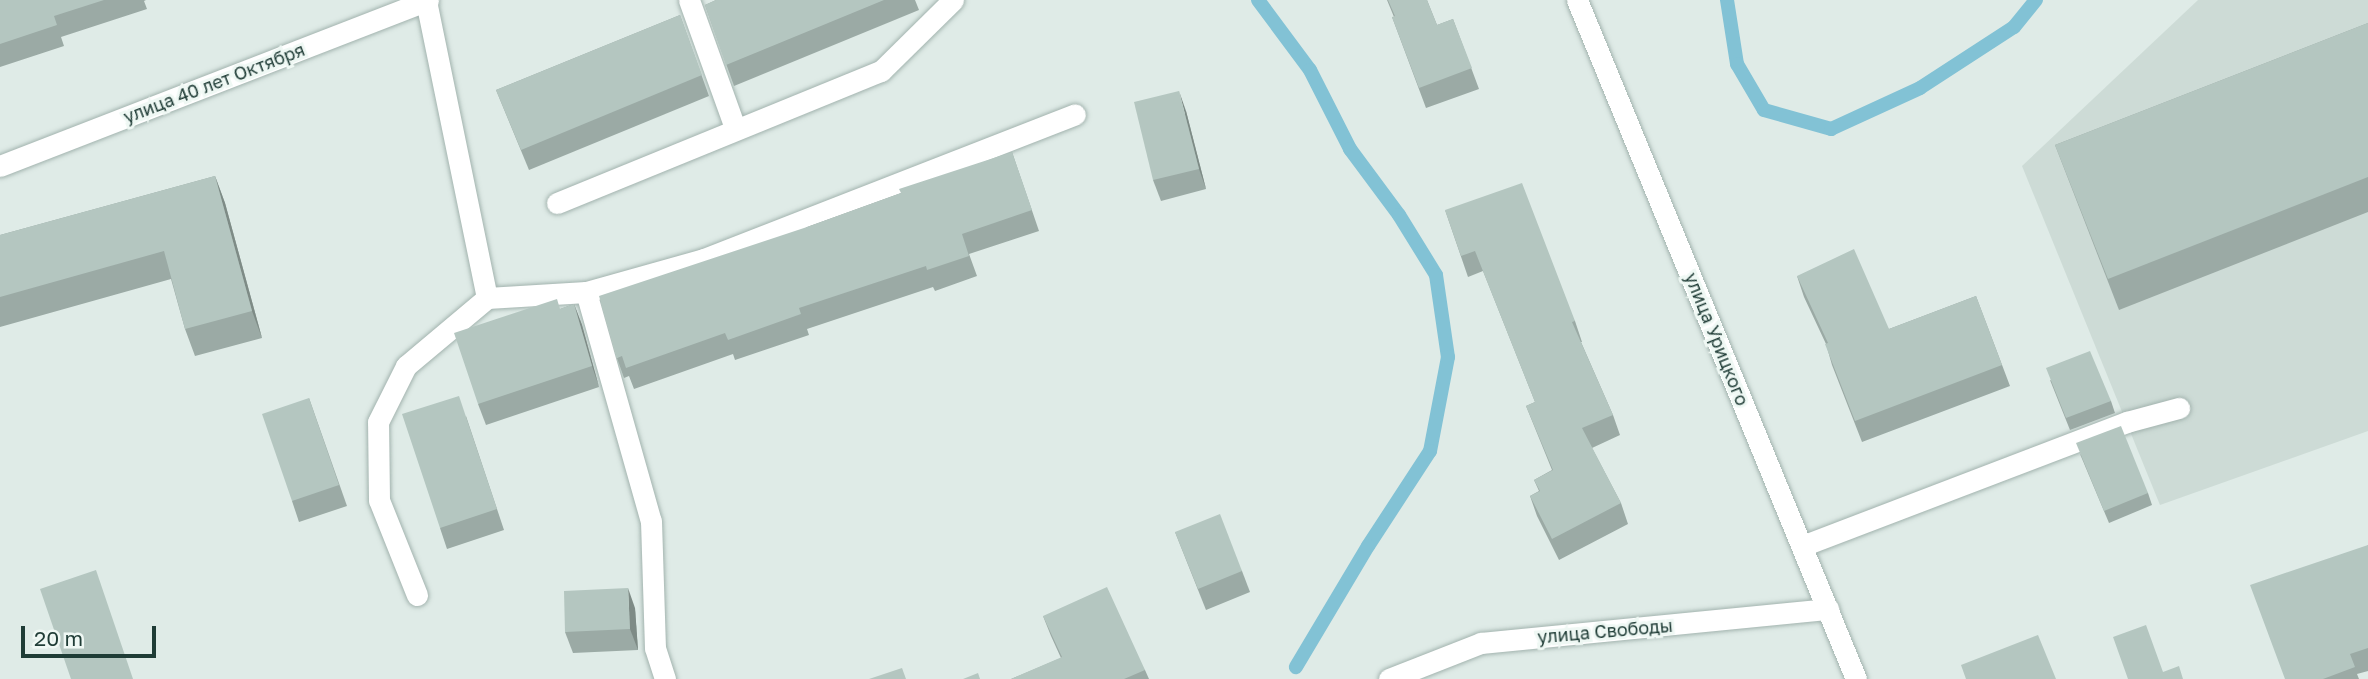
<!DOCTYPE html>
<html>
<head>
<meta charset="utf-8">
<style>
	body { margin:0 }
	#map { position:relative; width:2368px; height:679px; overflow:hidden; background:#dfebe7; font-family:"Golos Text",sans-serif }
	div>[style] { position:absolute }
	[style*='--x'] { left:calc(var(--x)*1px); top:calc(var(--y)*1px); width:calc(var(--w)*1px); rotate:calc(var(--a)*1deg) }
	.built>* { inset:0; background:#cddbd6 }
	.stream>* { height:14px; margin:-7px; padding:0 7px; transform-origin:7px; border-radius:7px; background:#82c2d5 }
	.roads { filter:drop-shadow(0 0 2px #a2b3ae) drop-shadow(0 0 2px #a2b3ae) }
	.minor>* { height:21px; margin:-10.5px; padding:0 10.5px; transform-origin:10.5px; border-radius:10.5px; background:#fff }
	.wall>* { inset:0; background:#9baaa5 }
	.shaded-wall>* { inset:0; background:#7e8b86 }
	.building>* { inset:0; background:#b4c6c0 }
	span { translate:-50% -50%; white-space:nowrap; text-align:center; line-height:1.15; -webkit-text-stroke:6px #eff8f4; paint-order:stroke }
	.street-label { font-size:18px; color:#1f3c36 }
	.scale { position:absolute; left:21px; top:626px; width:135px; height:32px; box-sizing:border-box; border:4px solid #1f3c36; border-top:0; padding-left:9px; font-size:21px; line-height:24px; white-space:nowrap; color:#1f3c36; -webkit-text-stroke:5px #eff8f4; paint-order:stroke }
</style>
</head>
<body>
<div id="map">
	<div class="built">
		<i style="clip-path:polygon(2198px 0,2368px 0,2368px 431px,2160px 505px,2022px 166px)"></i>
	</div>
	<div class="stream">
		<i style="--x:1258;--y:0;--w:87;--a:53.4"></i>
		<i style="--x:1310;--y:70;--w:89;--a:63.1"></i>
		<i style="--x:1350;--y:149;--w:82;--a:53.4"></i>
		<i style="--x:1399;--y:215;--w:70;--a:58.3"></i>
		<i style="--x:1436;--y:275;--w:83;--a:81.7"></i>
		<i style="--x:1448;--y:357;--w:96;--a:100.8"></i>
		<i style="--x:1430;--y:451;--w:113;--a:123.1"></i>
		<i style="--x:1368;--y:546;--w:141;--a:120.8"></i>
		<i style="--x:1727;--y:0;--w:65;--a:81.1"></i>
		<i style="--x:1737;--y:64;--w:53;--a:59.6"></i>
		<i style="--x:1764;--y:110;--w:70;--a:15.8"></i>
		<i style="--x:1831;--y:129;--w:98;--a:-24.7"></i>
		<i style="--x:1920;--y:88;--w:112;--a:-33"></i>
		<i style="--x:2014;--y:27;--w:35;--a:-51"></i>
	</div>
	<div class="roads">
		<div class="minor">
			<i style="--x:689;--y:0;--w:136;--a:70.2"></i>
			<i style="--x:1577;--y:0;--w:734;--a:67.66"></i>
			<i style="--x:0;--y:166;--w:459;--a:-21.2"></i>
			<i style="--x:557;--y:203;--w:350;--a:-22.2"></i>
			<i style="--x:881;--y:71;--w:101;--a:-44.6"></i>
			<i style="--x:586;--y:292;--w:238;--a:74.2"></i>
			<i style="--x:651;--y:521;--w:127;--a:88.2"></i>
			<i style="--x:655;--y:648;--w:33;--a:72"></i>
			<i style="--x:487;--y:298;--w:99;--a:-3.5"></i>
			<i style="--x:586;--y:292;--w:123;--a:-15.6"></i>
			<i style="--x:704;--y:259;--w:398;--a:-21.3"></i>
			<i style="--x:1802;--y:546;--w:348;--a:-20.9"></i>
			<i style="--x:2127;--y:422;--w:54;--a:-15.1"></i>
			<i style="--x:417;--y:595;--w:102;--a:-111.8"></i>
			<i style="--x:379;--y:500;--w:78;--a:-90.7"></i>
			<i style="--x:378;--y:422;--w:63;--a:-63.4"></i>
			<i style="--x:406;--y:366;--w:106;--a:-40"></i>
			<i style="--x:487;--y:298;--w:303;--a:-101.6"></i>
			<i style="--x:1389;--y:679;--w:99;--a:-21.4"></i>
			<i style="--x:1481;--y:643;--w:349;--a:-5.6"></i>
		</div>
	</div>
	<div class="wall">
		<i style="clip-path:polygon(0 0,146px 0,144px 1px,147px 9px,61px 37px,64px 46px,0 67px)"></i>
		<i style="clip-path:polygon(716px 0,915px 0,919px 10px,734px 86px,705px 5px)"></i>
		<i style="clip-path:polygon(1387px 0,1427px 0,1437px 25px,1453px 19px,1479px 89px,1426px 108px,1392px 17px,1394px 17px)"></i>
		<i style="clip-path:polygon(680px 15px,709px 96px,529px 170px,496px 90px)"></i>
		<i style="clip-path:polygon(2368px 23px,2368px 212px,2119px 310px,2055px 145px)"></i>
		<i style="clip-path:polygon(1186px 111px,1206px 189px,1161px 201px,1153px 180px)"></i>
		<i style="clip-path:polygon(1012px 152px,1039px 231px,969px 254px,977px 276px,935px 291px,933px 287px,807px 329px,809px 335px,735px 360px,733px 354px,634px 389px,629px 376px,624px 378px,617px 358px,807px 227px,901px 193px)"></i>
		<i style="clip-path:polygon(215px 176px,225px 203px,262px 338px,195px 356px,185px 329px,171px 279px,0 327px,0 235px)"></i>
		<i style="clip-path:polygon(1445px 210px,1575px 321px,1582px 342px,1581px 342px,1613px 415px,1620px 435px,1592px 448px,1621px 503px,1628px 524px,1559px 560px,1537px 516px,1530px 496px,1539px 491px,1534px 480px,1552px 470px,1526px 406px,1535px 402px,1483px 271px,1468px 277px)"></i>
		<i style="clip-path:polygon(1797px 276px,1889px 329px,1976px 296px,2010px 386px,1862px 442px,1832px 365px,1826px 344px,1804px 297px)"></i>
		<i style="clip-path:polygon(574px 304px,582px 325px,599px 387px,486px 425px,478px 404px,560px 309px)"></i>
		<i style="clip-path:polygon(2050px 380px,2111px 401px,2115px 413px,2070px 430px)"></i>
		<i style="clip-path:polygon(309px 398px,347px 506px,299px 522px,292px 501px)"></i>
		<i style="clip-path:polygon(466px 416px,504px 530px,447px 549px,440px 528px)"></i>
		<i style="clip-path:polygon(2080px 454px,2148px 493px,2152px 505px,2109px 523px)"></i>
		<i style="clip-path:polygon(1175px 532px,1242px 571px,1250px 592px,1206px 610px)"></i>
		<i style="clip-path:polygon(2368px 545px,2368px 671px,2357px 674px,2359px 679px,2285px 679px)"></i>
		<i style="clip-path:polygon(635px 608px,638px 650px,573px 653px,565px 632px)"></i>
		<i style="clip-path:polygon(1043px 616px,1145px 670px,1149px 679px,1011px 679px,1061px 658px,1051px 636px)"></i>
	</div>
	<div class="shaded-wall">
		<i style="clip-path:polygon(1179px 91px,1186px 111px,1206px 189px,1199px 169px)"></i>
		<i style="clip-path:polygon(215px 176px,225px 203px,262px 338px,252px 311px)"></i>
		<i style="clip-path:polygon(574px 304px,582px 325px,599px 387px,592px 366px)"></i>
		<i style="clip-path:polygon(628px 588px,635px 608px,638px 650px,630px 629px)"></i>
	</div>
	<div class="building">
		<i style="clip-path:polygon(0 0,104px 0,54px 16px,57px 25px,0 44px)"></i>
		<i style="clip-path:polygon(716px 0,884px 0,726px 65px,705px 5px)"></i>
		<i style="clip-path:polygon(1388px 0,1427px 0,1437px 25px,1453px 19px,1472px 68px,1419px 88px,1392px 17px,1395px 16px)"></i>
		<i style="clip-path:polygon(680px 15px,702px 75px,521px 150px,496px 90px)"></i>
		<i style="clip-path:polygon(2368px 23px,2368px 177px,2108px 279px,2055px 145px)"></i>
		<i style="clip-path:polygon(1179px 91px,1199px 169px,1153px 180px,1134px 102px)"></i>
		<i style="clip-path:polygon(1012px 152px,1032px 210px,962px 234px,969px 256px,927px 270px,926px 266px,799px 308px,801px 314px,728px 340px,725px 333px,626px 368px,622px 356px,617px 358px,599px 296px,807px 227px,901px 193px,899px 189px)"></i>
		<i style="clip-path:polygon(215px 176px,252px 311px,185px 329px,164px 251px,0 297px,0 235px)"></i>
		<i style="clip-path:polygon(1522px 183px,1575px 321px,1572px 322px,1613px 415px,1582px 428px,1621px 503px,1552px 539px,1530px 496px,1540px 491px,1534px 480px,1553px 470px,1526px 406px,1535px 402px,1475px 251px,1461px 256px,1445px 210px)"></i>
		<i style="clip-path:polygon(1854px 249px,1889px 329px,1976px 296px,2002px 365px,1855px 421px,1825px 344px,1828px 343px,1797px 276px)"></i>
		<i style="clip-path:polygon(557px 299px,560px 309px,574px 304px,592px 366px,478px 404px,454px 333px)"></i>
		<i style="clip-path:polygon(2090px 351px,2111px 401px,2066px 418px,2046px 368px)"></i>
		<i style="clip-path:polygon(459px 396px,497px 509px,440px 528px,402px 414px)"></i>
		<i style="clip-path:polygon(309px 398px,339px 485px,292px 501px,262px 414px)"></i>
		<i style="clip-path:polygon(2121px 426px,2148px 493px,2104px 511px,2076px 443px)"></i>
		<i style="clip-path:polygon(1220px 514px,1242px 571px,1198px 589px,1175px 532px)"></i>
		<i style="clip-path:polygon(2368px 545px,2368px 648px,2350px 654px,2355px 667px,2323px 679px,2285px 679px,2250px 585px)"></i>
		<i style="clip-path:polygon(96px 570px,133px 679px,71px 679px,40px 589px)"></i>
		<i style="clip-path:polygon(1107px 587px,1145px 670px,1124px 679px,1011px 679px,1062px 657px,1043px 616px)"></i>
		<i style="clip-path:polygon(628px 588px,630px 629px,565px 632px,564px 591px)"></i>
		<i style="clip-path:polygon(2146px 625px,2163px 672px,2179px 666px,2183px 679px,2128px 679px,2113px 637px)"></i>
		<i style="clip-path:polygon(2038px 635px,2056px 679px,1966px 679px,1961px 665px)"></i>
		<i style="clip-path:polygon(902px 668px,906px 679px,869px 679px)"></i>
		<i style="clip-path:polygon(978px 673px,980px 679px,963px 679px)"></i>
	</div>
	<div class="street-label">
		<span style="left:214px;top:83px;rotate:-21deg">улица 40 лет Октября</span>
		<span style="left:1717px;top:339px;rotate:68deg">улица Урицкого</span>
		<span style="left:1605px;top:631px;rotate:-5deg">улица Свободы</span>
	</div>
	<div class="scale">20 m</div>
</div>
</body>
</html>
